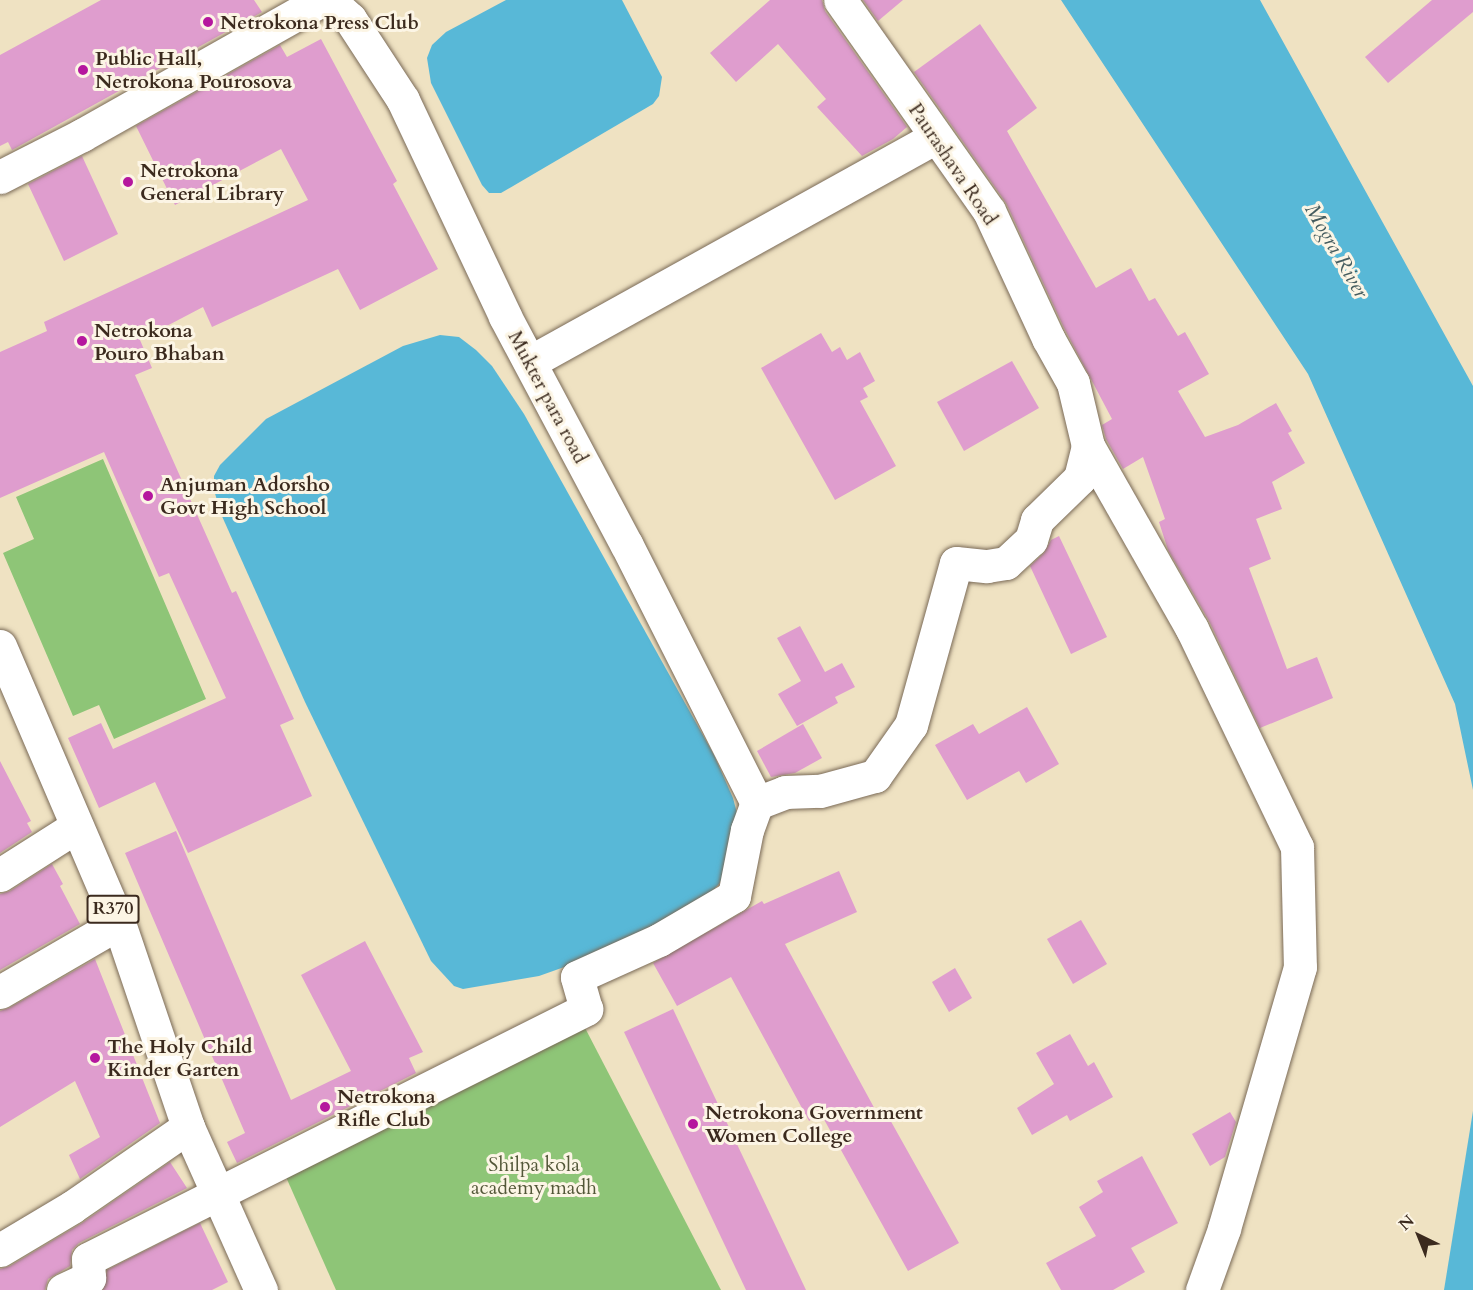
<!DOCTYPE html>
<html>
<head>
<meta charset="utf-8">
<style>
	body { margin:0 }
	#map { position:relative; width:1473px; height:1290px; overflow:hidden; background:#efe2c2; font-family:Cardo,serif }
	div>[style] { position:absolute }
	[style*='--x'] { left:calc(var(--x)*1px); top:calc(var(--y)*1px); width:calc(var(--w)*1px); rotate:calc(var(--a)*1deg) }
	.green>* { inset:0; background:#8ec577 }
	.water>* { inset:0; background:#58b8d7 }
	.building>* { inset:0; background:#df9dce }
	.roads { filter:drop-shadow(0 0 2px #7a6a57) drop-shadow(0 0 2px #7a6a57) }
	.minor>* { height:33px; margin:-16.5px; padding:0 16.5px; transform-origin:16.5px; border-radius:16.5px; background:#fff }
	.tertiary>* { height:33px; margin:-16.5px; padding:0 16.5px; transform-origin:16.5px; border-radius:16.5px; background:#fff }
	.primary>* { height:33px; margin:-16.5px; padding:0 16.5px; transform-origin:16.5px; border-radius:16.5px; background:#fff }
	.dots>* { width:16px; height:16px; translate:-50% -50%; box-sizing:border-box; border:3px solid #fcf5e5; border-radius:50% }
	span { translate:-50% -50%; white-space:nowrap; text-align:center; line-height:1.15; -webkit-text-stroke:6px #fcf5e5; paint-order:stroke }
	.shield-label span { padding:2px 4px; background:#fcf5e5; border:2px solid; border-radius:4px; -webkit-text-stroke-width:0 }
	.shield-label { font-size:18px; color:#3b2a1e; font-weight:700 }
	.poi-label { font-size:20px; color:#3b2a1e; font-weight:700 }
	.left { translate:0 -50%; text-align:left }
	.street-label { font-size:20px; color:#3b2a1e }
	.park-label { font-size:20px; color:#545839 }
	.water-label { font-size:21px; color:#455c5f; font-style:italic }
	.north { position:absolute; left:1389px; top:1206px; width:60px; height:60px; -webkit-text-stroke:4px #fcf5e5; paint-order:stroke; rotate:317deg; font-size:16px; font-weight:700; line-height:24px; text-align:center; color:#3b2a1e }
	.north::after { content:''; display:block; margin:auto; width:21px; height:27px; background:#3b2a1e; clip-path:polygon(50% 0,100% 100%,50% 72%,0 100%) }
</style>
</head>
<body>
<div id="map">
	<div class="green">
		<i style="clip-path:polygon(103px 459px,206px 699px,114px 739px,99px 705px,73px 716px,3px 553px,34px 539px,16px 497px)"></i>
		<i style="clip-path:polygon(583px 1024px,721px 1290px,336px 1290px,282px 1168px)"></i>
	</div>
	<div class="water">
		<i style="clip-path:polygon(506px 0,622px 0,662px 77px,659px 96px,653px 104px,501px 193px,489px 193px,482px 185px,431px 83px,427px 58px,432px 45px,446px 32px)"></i>
		<i style="clip-path:polygon(1061px 0,1260px 0,1473px 386px,1473px 790px,1455px 704px,1308px 374px)"></i>
		<i style="clip-path:polygon(440px 335px,459px 337px,476px 350px,492px 366px,524px 414px,714px 755px,733px 798px,739px 821px,735px 859px,719px 884px,699px 905px,643px 939px,539px 976px,463px 989px,454px 986px,431px 961px,305px 702px,221px 514px,214px 490px,214px 476px,220px 465px,266px 419px,403px 346px)"></i>
		<i style="clip-path:polygon(1473px 1111px,1473px 1290px,1444px 1290px)"></i>
	</div>
	<div class="building">
		<i style="clip-path:polygon(101px 0,254px 0,262px 12px,12px 150px,8px 142px,0 146px,0 55px)"></i>
		<i style="clip-path:polygon(770px 0,822px 0,825px 11px,907px 127px,893px 139px,862px 156px,817px 107px,826px 99px,778px 44px,736px 82px,710px 53px)"></i>
		<i style="clip-path:polygon(863px 0,903px 0,878px 21px)"></i>
		<i style="clip-path:polygon(1432px 0,1473px 0,1473px 12px,1388px 83px,1365px 57px)"></i>
		<i style="clip-path:polygon(980px 24px,1037px 108px,1007px 131px,1096px 288px,1131px 268px,1149px 301px,1155px 298px,1178px 336px,1185px 332px,1209px 374px,1178px 391px,1205px 437px,1238px 425px,1276px 403px,1292px 431px,1288px 433px,1305px 463px,1272px 482px,1282px 509px,1256px 519px,1271px 559px,1249px 568px,1287px 669px,1317px 657px,1333px 698px,1260px 728px,1209px 621px,1168px 550px,1159px 522px,1165px 519px,1143px 457px,1123px 469px,1106px 439px,1102px 425px,1112px 419px,1064px 328px,1006px 203px,914px 72px)"></i>
		<i style="clip-path:polygon(321px 39px,397px 181px,393px 184px,438px 269px,360px 310px,338px 269px,212px 327px,203px 307px,140px 340px,152px 368px,135px 375px,232px 593px,236px 591px,294px 719px,280px 725px,312px 796px,188px 853px,155px 782px,99px 808px,68px 738px,101px 723px,113px 749px,226px 698px,169px 573px,159px 577px,104px 452px,0 498px,0 352px,47px 331px,44px 322px,308px 200px,281px 149px,175px 205px,136px 126px,280px 45px,287px 57px)"></i>
		<i style="clip-path:polygon(82px 156px,118px 234px,64px 261px,28px 184px)"></i>
		<i style="clip-path:polygon(821px 333px,832px 352px,840px 347px,847px 360px,860px 352px,875px 381px,863px 388px,868px 397px,860px 401px,896px 466px,835px 500px,761px 368px)"></i>
		<i style="clip-path:polygon(1012px 361px,1039px 408px,964px 451px,937px 402px)"></i>
		<i style="clip-path:polygon(1059px 536px,1107px 637px,1071px 654px,1030px 566px,1044px 553px,1051px 540px)"></i>
		<i style="clip-path:polygon(800px 626px,825px 672px,842px 663px,855px 687px,835px 697px,838px 703px,797px 726px,778px 694px,801px 681px,777px 638px)"></i>
		<i style="clip-path:polygon(1027px 707px,1059px 764px,1026px 783px,1019px 771px,967px 800px,935px 745px,973px 724px,979px 734px)"></i>
		<i style="clip-path:polygon(803px 724px,822px 758px,795px 773px,771px 777px,757px 751px)"></i>
		<i style="clip-path:polygon(0 761px,31px 821px,27px 823px,32px 832px,0 853px)"></i>
		<i style="clip-path:polygon(176px 831px,291px 1100px,351px 1071px,301px 975px,365px 941px,423px 1052px,409px 1058px,416px 1073px,237px 1163px,227px 1142px,245px 1133px,125px 853px)"></i>
		<i style="clip-path:polygon(52px 864px,63px 884px,60px 886px,80px 924px,0 970px,0 894px,10px 891px)"></i>
		<i style="clip-path:polygon(839px 871px,857px 912px,785px 944px,877px 1113px,884px 1109px,959px 1243px,908px 1271px,821px 1114px,809px 1121px,731px 977px,677px 1006px,653px 963px,762px 901px,764px 904px)"></i>
		<i style="clip-path:polygon(1081px 920px,1107px 964px,1073px 984px,1047px 939px)"></i>
		<i style="clip-path:polygon(95px 959px,160px 1123px,80px 1179px,69px 1155px,100px 1137px,75px 1081px,0 1127px,0 1011px,9px 1008px)"></i>
		<i style="clip-path:polygon(955px 968px,972px 998px,949px 1012px,932px 982px)"></i>
		<i style="clip-path:polygon(673px 1009px,806px 1290px,746px 1290px,624px 1032px)"></i>
		<i style="clip-path:polygon(1070px 1034px,1088px 1066px,1094px 1062px,1113px 1097px,1070px 1121px,1067px 1115px,1032px 1135px,1017px 1108px,1054px 1084px,1036px 1053px)"></i>
		<i style="clip-path:polygon(1230px 1112px,1236px 1122px,1225px 1157px,1210px 1166px,1192px 1134px)"></i>
		<i style="clip-path:polygon(1142px 1156px,1178px 1223px,1131px 1248px,1145px 1272px,1113px 1290px,1061px 1290px,1046px 1263px,1096px 1236px,1079px 1207px,1103px 1192px,1097px 1181px)"></i>
		<i style="clip-path:polygon(170px 1162px,187px 1188px,79px 1243px,72px 1250px,70px 1266px,48px 1279px,45px 1290px,0 1290px,0 1269px,10px 1266px,82px 1223px)"></i>
		<i style="clip-path:polygon(200px 1223px,228px 1282px,212px 1290px,103px 1290px,107px 1270px)"></i>
	</div>
	<div class="roads">
		<div class="minor">
			<i style="--x:530;--y:362;--w:464;--a:-29"></i>
			<i style="--x:1088;--y:446;--w:210;--a:60.4"></i>
			<i style="--x:1192;--y:629;--w:242;--a:64.3"></i>
			<i style="--x:1297;--y:847;--w:120;--a:88.6"></i>
			<i style="--x:1300;--y:967;--w:273;--a:106.2"></i>
			<i style="--x:1224;--y:1229;--w:65;--a:109.8"></i>
			<i style="--x:757;--y:803;--w:30;--a:-21"></i>
			<i style="--x:785;--y:792;--w:35;--a:-2"></i>
			<i style="--x:820;--y:791;--w:57;--a:-15.3"></i>
			<i style="--x:875;--y:776;--w:62;--a:-54.8"></i>
			<i style="--x:911;--y:725;--w:168;--a:-74.5"></i>
			<i style="--x:956;--y:563;--w:31;--a:6"></i>
			<i style="--x:987;--y:566;--w:19;--a:-9"></i>
			<i style="--x:1006;--y:563;--w:34;--a:-43"></i>
			<i style="--x:1031;--y:540;--w:21;--a:-73"></i>
			<i style="--x:1037;--y:520;--w:60;--a:-44.3"></i>
			<i style="--x:1080;--y:478;--w:33;--a:-76"></i>
			<i style="--x:1088;--y:446;--w:65;--a:-103.4"></i>
			<i style="--x:1073;--y:383;--w:51;--a:-119.1"></i>
			<i style="--x:1048;--y:338;--w:140;--a:-114.9"></i>
			<i style="--x:989;--y:211;--w:258;--a:-125.2"></i>
			<i style="--x:0;--y:875;--w:91;--a:-32.5"></i>
			<i style="--x:0;--y:992;--w:138;--a:-30.1"></i>
			<i style="--x:0;--y:1250;--w:84;--a:-30.8"></i>
			<i style="--x:72;--y:1207;--w:141;--a:-34.6"></i>
			<i style="--x:63;--y:1290;--w:29;--a:-25"></i>
			<i style="--x:89;--y:1278;--w:19;--a:-93"></i>
			<i style="--x:88;--y:1259;--w:147;--a:-26.7"></i>
		</div>
		<div class="tertiary">
			<i style="--x:0;--y:177;--w:92;--a:-27.1"></i>
			<i style="--x:82;--y:135;--w:275;--a:-29.4"></i>
			<i style="--x:219;--y:1193;--w:411;--a:-26.6"></i>
			<i style="--x:586;--y:1009;--w:33;--a:-106"></i>
			<i style="--x:577;--y:977;--w:90;--a:-24.3"></i>
			<i style="--x:659;--y:940;--w:87;--a:-30.4"></i>
			<i style="--x:734;--y:896;--w:67;--a:-78.9"></i>
			<i style="--x:747;--y:830;--w:29;--a:-70"></i>
			<i style="--x:757;--y:803;--w:290;--a:-116.8"></i>
			<i style="--x:626;--y:544;--w:258;--a:-118"></i>
			<i style="--x:505;--y:316;--w:239;--a:-115.3"></i>
			<i style="--x:403;--y:100;--w:97;--a:-123.2"></i>
			<i style="--x:350;--y:19;--w:28;--a:-138"></i>
		</div>
		<div class="primary">
			<i style="--x:0;--y:646;--w:301;--a:66.8"></i>
			<i style="--x:119;--y:923;--w:215;--a:71.3"></i>
			<i style="--x:188;--y:1127;--w:179;--a:65.9"></i>
		</div>
	</div>
	<div class="dots">
		<i style="left:208px;top:22px;background:#b5179e"></i>
		<i style="left:83px;top:70px;background:#b5179e"></i>
		<i style="left:128px;top:182px;background:#b5179e"></i>
		<i style="left:82px;top:341px;background:#b5179e"></i>
		<i style="left:148px;top:496px;background:#b5179e"></i>
		<i style="left:95px;top:1058px;background:#b5179e"></i>
		<i style="left:325px;top:1107px;background:#b5179e"></i>
		<i style="left:693px;top:1124px;background:#b5179e"></i>
	</div>
	<div class="shield-label">
		<span style="left:113px;top:909px">R370</span>
	</div>
	<div class="poi-label">
		<span class="left" style="left:220px;top:22px">Netrokona Press Club</span>
		<span class="left" style="left:95px;top:70px">Public Hall,<br>Netrokona Pourosova</span>
		<span class="left" style="left:140px;top:182px">Netrokona<br>General Library</span>
		<span class="left" style="left:94px;top:342px">Netrokona<br>Pouro Bhaban</span>
		<span class="left" style="left:160px;top:496px">Anjuman Adorsho<br>Govt High School</span>
		<span class="left" style="left:107px;top:1058px">The Holy Child<br>Kinder Garten</span>
		<span class="left" style="left:337px;top:1108px">Netrokona<br>Rifle Club</span>
		<span class="left" style="left:705px;top:1124px">Netrokona Government<br>Women College</span>
	</div>
	<div class="street-label">
		<span style="left:953px;top:164px;rotate:56deg">Paurashava Road</span>
		<span style="left:548px;top:397px;rotate:62deg">Mukter para road</span>
	</div>
	<div class="park-label">
		<span style="left:534px;top:1176px">Shilpa kola<br>academy madh</span>
	</div>
	<div class="water-label">
		<span style="left:1336px;top:251px;rotate:60deg">Mogra River</span>
	</div>
	<div class="north">N</div>
</div>
</body>
</html>
